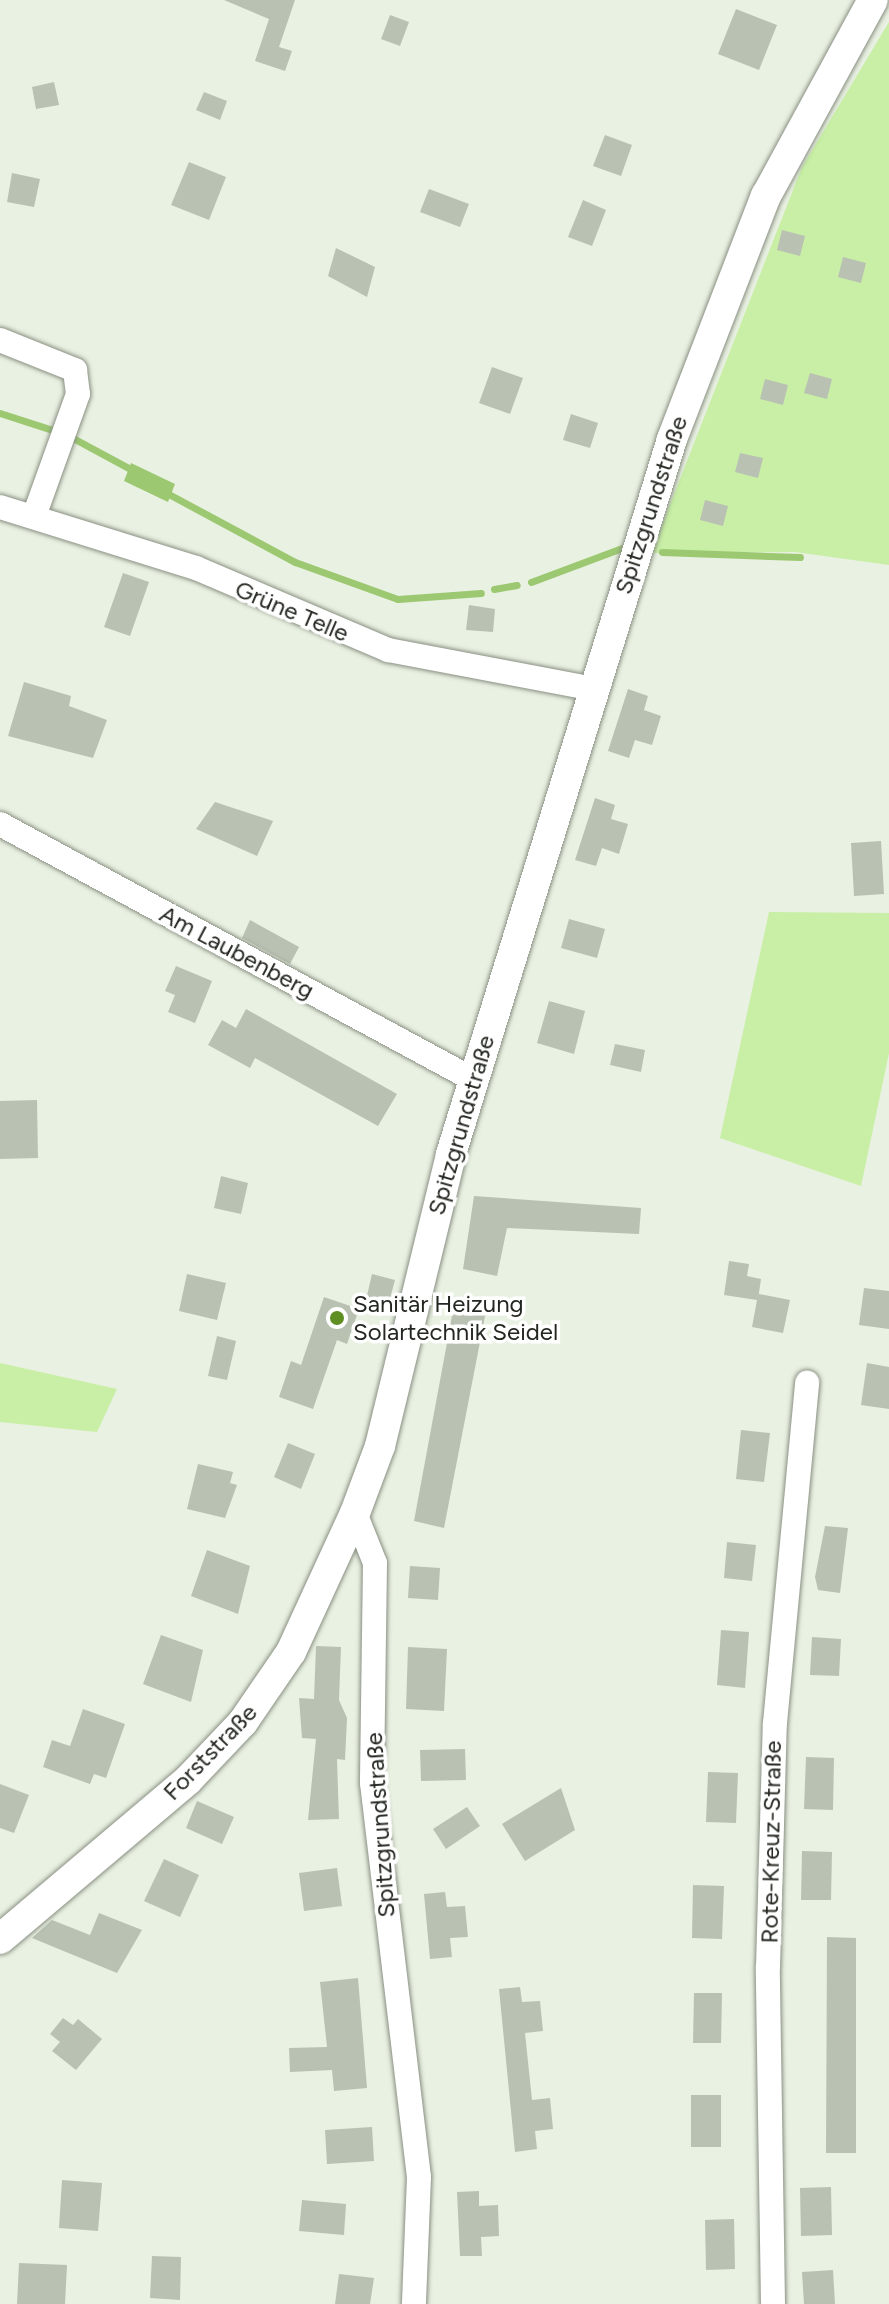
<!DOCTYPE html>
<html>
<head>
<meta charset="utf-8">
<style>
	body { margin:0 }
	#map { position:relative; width:889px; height:2304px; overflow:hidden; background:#e9f1e2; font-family:Figtree,sans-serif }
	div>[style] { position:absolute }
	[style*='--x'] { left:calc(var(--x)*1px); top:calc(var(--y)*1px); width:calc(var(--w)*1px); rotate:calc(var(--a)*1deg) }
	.green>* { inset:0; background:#c8efa5 }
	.water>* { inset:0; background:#9cc871 }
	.stream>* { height:7px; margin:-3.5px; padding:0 3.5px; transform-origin:3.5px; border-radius:3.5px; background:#9cc871 }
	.building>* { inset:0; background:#b9c1b3 }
	.roads { filter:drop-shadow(0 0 2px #899083) drop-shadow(0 0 2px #899083) }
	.minor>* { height:24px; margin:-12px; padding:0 12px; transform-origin:12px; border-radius:12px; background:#fff }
	.tertiary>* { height:30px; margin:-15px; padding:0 15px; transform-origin:15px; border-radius:15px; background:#fff }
	.dots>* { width:22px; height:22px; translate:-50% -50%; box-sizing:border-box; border:4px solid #fff; border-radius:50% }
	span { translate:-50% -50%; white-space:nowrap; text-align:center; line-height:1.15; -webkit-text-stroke:7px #fff; paint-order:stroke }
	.street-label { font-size:24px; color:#242721 }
	.poi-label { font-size:24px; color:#242721 }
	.left { translate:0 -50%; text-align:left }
</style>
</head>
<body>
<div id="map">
	<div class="green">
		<i style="clip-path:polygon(889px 22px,889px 565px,795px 552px,651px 553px,802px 167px)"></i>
		<i style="clip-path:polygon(769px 912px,889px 913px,889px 1053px,861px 1186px,720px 1138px)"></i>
		<i style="clip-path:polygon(0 1363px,117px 1389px,97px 1432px,0 1422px)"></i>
	</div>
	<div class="water">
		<i style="clip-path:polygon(131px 463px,175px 484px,168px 502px,124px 481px)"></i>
	</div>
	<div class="stream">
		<i style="--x:0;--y:413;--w:62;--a:17.9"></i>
		<i style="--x:71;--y:437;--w:74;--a:28.3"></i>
		<i style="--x:163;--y:491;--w:150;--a:28.3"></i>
		<i style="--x:295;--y:562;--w:109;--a:19.8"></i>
		<i style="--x:398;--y:599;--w:83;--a:-4.1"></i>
		<i style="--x:662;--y:552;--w:138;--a:2.1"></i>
		<i style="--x:531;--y:582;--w:97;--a:-20.5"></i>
		<i style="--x:494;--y:589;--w:23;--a:-10"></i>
	</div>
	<div class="building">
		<i style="clip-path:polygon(224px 0,295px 0,279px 47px,292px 51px,285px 71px,255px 61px,269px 19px)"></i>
		<i style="clip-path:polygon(736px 9px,777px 25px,759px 70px,718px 54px)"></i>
		<i style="clip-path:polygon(390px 15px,409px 22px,400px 46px,381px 39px)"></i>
		<i style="clip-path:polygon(54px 82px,59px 105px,36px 109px,32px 87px)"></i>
		<i style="clip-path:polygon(204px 92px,227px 101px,220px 120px,196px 110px)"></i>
		<i style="clip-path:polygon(605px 135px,632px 145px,621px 176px,593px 166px)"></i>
		<i style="clip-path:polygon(189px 162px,226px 177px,209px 220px,171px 205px)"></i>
		<i style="clip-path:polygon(12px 173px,40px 179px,34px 207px,7px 202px)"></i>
		<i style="clip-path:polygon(429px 189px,469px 204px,460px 227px,420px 212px)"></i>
		<i style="clip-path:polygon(583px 200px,606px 210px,592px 246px,568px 237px)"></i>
		<i style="clip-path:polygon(782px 230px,805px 236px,800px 256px,777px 250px)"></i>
		<i style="clip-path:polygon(336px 248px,375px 267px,367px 297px,328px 276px)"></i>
		<i style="clip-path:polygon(843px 257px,866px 263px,861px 283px,838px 277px)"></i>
		<i style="clip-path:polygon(492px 367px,523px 378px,510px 414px,479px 403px)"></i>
		<i style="clip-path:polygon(810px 373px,832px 379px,827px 399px,804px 393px)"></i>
		<i style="clip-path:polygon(765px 379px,788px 385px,783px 405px,760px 399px)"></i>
		<i style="clip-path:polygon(571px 414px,598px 423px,590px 448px,563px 440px)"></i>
		<i style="clip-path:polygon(740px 453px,763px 458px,758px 478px,735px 472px)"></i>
		<i style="clip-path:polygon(705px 500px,728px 506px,723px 526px,700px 520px)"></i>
		<i style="clip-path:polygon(123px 573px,149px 582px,130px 636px,104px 627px)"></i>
		<i style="clip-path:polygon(469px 605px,495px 609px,493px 632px,466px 630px)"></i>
		<i style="clip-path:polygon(24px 682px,71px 696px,69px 706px,107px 720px,93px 758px,8px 736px)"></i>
		<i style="clip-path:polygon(628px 689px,648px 696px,644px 710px,661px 716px,652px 745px,635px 740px,629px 758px,608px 751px)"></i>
		<i style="clip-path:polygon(595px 798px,615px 805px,611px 819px,628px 824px,619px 854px,602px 848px,596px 866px,575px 860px)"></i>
		<i style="clip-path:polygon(215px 802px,273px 821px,257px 856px,196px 829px)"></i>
		<i style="clip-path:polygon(881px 841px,884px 894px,854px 896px,851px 843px)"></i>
		<i style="clip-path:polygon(569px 919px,605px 929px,597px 958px,561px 948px)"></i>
		<i style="clip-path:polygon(250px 920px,299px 947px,290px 964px,242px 938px)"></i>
		<i style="clip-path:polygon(176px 966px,212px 981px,195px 1023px,168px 1012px,175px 995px,165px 991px)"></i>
		<i style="clip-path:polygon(549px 1001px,585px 1011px,574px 1054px,537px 1043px)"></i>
		<i style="clip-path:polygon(246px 1009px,397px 1094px,378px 1126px,255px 1058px,250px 1068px,208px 1045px,222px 1020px,236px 1028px)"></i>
		<i style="clip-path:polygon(615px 1044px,645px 1050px,641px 1072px,610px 1065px)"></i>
		<i style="clip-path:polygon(37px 1100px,38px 1158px,0 1159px,0 1101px)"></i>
		<i style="clip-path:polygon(221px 1176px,248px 1183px,241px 1214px,214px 1208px)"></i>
		<i style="clip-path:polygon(474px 1196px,641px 1208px,639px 1234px,507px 1228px,497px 1276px,463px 1269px)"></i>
		<i style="clip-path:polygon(729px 1261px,749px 1264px,747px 1276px,761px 1279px,758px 1300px,759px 1294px,790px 1300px,783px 1333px,752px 1327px,757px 1300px,724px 1295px)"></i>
		<i style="clip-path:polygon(187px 1274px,226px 1283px,217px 1320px,179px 1311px)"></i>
		<i style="clip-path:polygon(372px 1274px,395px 1280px,388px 1306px,366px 1300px)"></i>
		<i style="clip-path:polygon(864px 1288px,889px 1291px,889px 1329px,859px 1325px)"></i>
		<i style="clip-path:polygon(324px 1297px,359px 1309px,347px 1344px,337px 1340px,313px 1409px,279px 1397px,291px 1361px,301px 1365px)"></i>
		<i style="clip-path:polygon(454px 1305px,486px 1311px,444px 1528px,414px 1521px)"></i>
		<i style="clip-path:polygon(217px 1336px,236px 1341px,227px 1380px,208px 1376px)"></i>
		<i style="clip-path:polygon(867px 1363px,889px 1367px,889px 1409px,861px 1405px)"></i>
		<i style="clip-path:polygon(741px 1430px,770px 1433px,764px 1482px,736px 1479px)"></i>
		<i style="clip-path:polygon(288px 1443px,315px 1454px,301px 1489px,274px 1477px)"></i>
		<i style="clip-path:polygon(198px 1464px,233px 1472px,230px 1483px,237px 1485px,225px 1518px,187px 1509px)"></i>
		<i style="clip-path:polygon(825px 1526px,848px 1528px,840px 1593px,818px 1590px,815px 1577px)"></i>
		<i style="clip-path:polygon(727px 1542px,756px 1545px,752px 1581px,724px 1578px)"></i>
		<i style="clip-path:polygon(207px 1550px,250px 1566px,238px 1614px,191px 1596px)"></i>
		<i style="clip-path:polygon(410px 1566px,440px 1568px,438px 1600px,408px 1598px)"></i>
		<i style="clip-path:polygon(721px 1630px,749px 1632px,745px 1688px,717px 1685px)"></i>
		<i style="clip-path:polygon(161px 1635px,203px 1650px,191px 1702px,143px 1684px)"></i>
		<i style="clip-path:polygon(812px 1637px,841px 1639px,839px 1676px,810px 1675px)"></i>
		<i style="clip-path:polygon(316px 1646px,341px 1647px,339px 1700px,347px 1718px,345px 1760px,337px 1759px,339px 1819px,308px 1820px,316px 1739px,302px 1738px,299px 1698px,314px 1699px)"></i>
		<i style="clip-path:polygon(408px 1647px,447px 1649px,444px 1711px,406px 1709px)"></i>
		<i style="clip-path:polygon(83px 1709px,125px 1724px,106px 1778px,94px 1774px,90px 1784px,43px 1767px,52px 1740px,70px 1746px)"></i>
		<i style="clip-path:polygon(465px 1749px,466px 1780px,421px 1781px,420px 1750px)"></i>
		<i style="clip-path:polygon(806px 1757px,834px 1758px,833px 1810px,804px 1809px)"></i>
		<i style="clip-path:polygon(708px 1772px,738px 1773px,736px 1823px,706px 1822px)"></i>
		<i style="clip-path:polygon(0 1784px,29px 1795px,14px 1833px,0 1828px)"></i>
		<i style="clip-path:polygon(561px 1788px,575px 1830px,525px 1861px,502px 1824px)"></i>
		<i style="clip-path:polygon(197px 1801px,234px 1817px,222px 1844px,186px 1828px)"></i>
		<i style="clip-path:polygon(467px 1807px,480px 1826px,446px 1849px,433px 1829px)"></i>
		<i style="clip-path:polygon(802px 1851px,832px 1852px,831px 1900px,801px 1900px)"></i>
		<i style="clip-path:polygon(164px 1859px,199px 1875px,180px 1917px,144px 1901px)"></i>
		<i style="clip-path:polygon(337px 1868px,342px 1906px,304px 1911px,299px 1873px)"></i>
		<i style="clip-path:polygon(693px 1885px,724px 1886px,722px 1939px,692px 1938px)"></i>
		<i style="clip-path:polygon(445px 1892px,447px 1907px,465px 1906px,468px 1937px,450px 1938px,452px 1957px,430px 1959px,424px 1894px)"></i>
		<i style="clip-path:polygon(99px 1913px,142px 1930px,117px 1973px,32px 1938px,52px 1920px,90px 1935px)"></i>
		<i style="clip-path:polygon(827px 1937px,856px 1938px,856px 2153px,826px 2153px)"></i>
		<i style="clip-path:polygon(358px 1978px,367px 2088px,334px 2091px,332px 2070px,290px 2072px,289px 2048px,327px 2047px,320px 1982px)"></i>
		<i style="clip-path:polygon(520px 1987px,522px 2002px,540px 2001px,543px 2031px,525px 2033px,532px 2100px,550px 2098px,553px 2129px,535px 2131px,537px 2149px,515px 2152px,499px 1989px)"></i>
		<i style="clip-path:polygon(694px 1993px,722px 1993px,721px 2043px,693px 2043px)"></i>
		<i style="clip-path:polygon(63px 2018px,73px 2025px,78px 2019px,102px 2039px,76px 2070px,52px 2051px,60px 2042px,50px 2034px)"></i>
		<i style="clip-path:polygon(691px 2095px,721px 2095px,721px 2147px,691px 2147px)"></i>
		<i style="clip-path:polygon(372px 2127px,374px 2161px,327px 2164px,325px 2130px)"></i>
		<i style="clip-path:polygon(62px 2180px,102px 2183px,98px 2231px,59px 2228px)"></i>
		<i style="clip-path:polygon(831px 2187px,832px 2235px,801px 2236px,800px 2188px)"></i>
		<i style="clip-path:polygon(479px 2191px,479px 2206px,498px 2205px,499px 2236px,481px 2237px,482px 2256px,460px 2256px,457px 2192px)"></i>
		<i style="clip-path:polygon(302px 2200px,346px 2204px,344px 2235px,299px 2231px)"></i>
		<i style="clip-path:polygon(734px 2219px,735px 2269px,706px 2270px,705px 2220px)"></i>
		<i style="clip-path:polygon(152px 2256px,181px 2257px,180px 2300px,150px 2298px)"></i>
		<i style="clip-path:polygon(19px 2263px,67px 2265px,65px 2304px,17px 2304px)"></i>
		<i style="clip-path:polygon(833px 2270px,835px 2304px,804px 2304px,802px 2272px)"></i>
		<i style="clip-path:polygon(339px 2274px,374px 2278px,370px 2304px,335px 2304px)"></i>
	</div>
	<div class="roads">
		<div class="minor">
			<i style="--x:0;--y:340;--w:81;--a:21.8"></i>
			<i style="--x:75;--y:370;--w:24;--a:83"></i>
			<i style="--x:78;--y:394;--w:130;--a:109.8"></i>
			<i style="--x:0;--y:507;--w:205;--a:17.3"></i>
			<i style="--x:196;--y:568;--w:209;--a:23.1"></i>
			<i style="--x:388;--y:650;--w:206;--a:10.7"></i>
			<i style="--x:0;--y:824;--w:539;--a:28.37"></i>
			<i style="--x:355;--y:1513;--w:54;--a:68.2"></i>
			<i style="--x:375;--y:1563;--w:220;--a:90.8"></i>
			<i style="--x:372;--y:1783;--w:397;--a:83.2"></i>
			<i style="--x:419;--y:2177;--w:127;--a:92.3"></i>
			<i style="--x:773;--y:2304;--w:337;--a:-90.9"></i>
			<i style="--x:768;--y:1967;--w:244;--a:-88.4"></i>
			<i style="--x:775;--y:1723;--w:342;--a:-84.6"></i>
		</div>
		<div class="tertiary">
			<i style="--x:0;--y:1939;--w:246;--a:-40.2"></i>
			<i style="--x:188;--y:1780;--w:80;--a:-46.5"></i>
			<i style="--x:243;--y:1722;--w:85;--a:-55.6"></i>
			<i style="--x:291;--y:1652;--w:153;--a:-65.3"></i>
			<i style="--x:355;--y:1513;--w:72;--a:-69.5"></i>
			<i style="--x:380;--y:1446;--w:301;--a:-76.3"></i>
			<i style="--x:451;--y:1154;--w:748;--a:-72.82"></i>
			<i style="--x:672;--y:439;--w:261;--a:-68.9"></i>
			<i style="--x:766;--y:196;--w:223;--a:-61.4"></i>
		</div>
	</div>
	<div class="dots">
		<i style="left:337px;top:1318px;background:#5f8e23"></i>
	</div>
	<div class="street-label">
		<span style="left:651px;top:505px;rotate:-72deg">Spitzgrundstraße</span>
		<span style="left:292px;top:611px;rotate:23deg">Grüne Telle</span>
		<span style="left:237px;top:952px;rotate:28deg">Am Laubenberg</span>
		<span style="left:461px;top:1125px;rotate:-74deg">Spitzgrundstraße</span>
		<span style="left:210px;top:1752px;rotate:-46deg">Forststraße</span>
		<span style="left:380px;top:1825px;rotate:-94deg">Spitzgrundstraße</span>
		<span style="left:771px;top:1842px;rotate:-89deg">Rote-Kreuz-Straße</span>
	</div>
	<div class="poi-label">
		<span class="left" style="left:353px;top:1318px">Sanitär Heizung<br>Solartechnik Seidel</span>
	</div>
</div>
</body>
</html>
